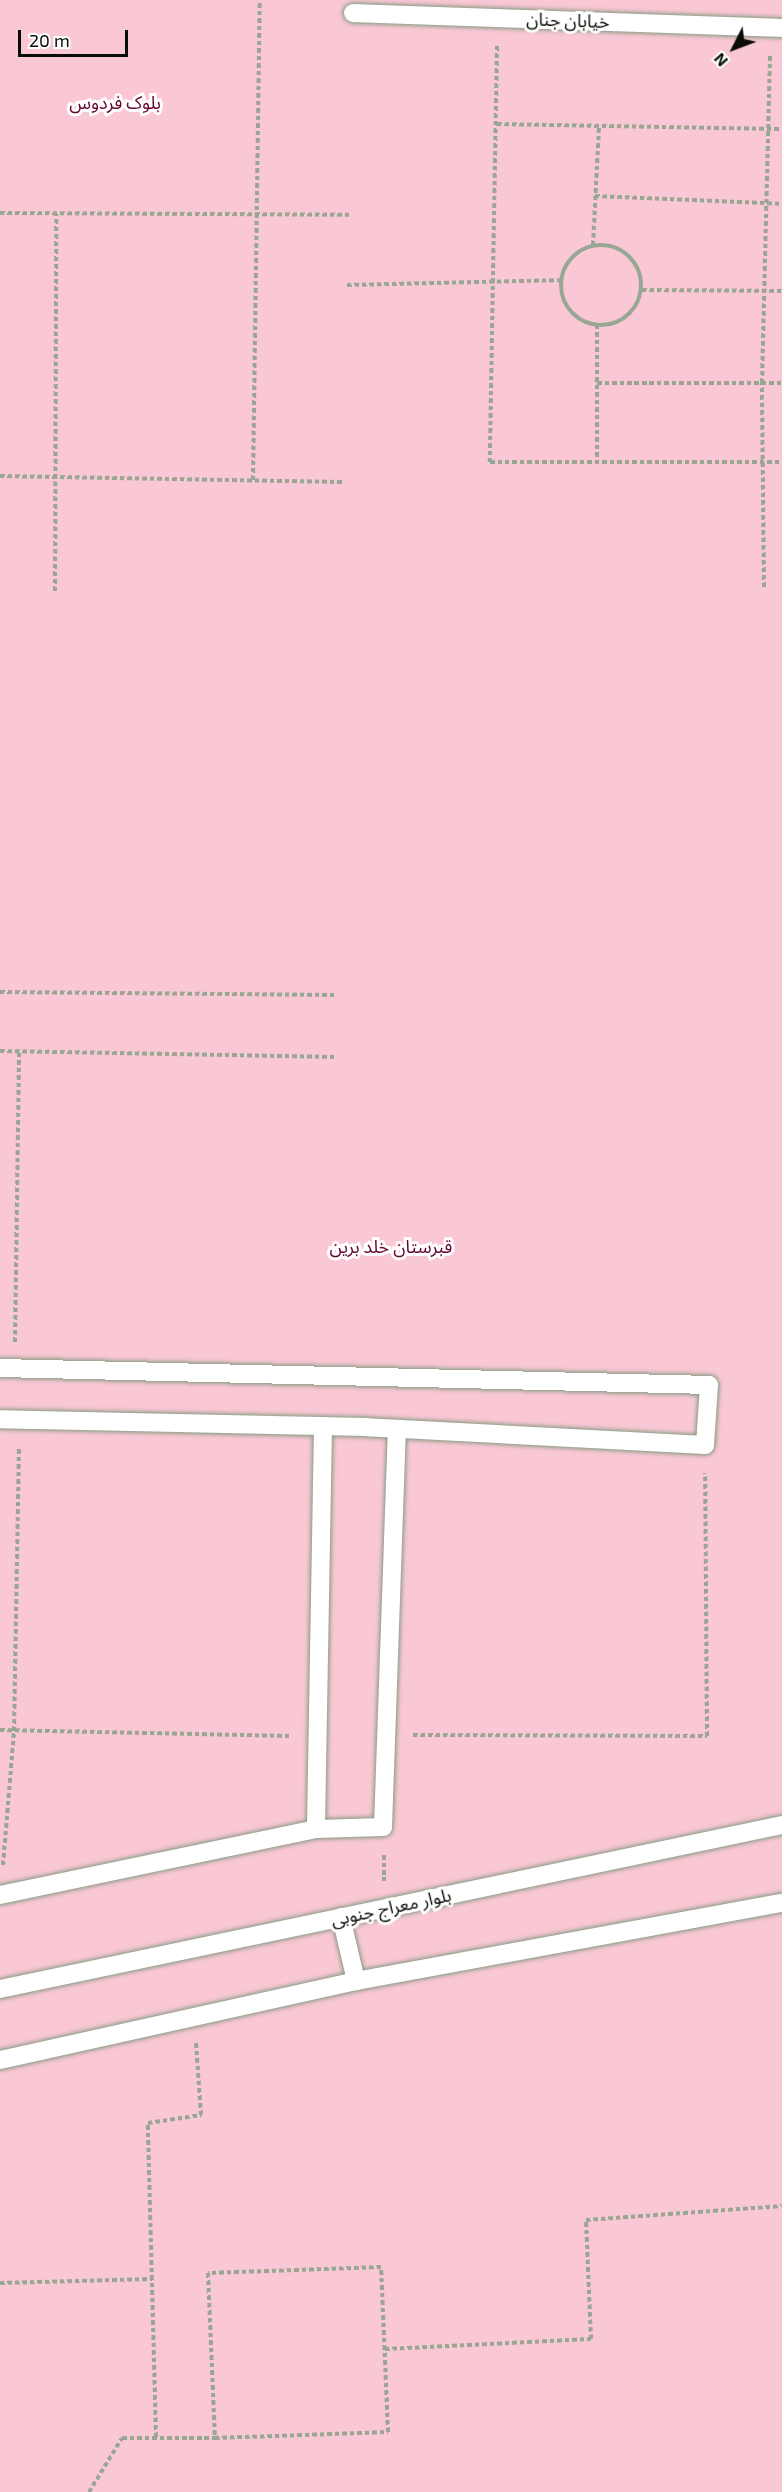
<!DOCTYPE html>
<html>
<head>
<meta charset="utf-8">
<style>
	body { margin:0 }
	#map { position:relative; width:782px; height:2492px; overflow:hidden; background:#e3f6dd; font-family:"Exo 2","Noto Sans Arabic",sans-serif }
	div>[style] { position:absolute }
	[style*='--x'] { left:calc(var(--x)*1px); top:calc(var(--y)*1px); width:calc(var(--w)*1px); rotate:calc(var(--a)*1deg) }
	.green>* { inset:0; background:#f9c8d4 }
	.path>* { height:4px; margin-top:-2px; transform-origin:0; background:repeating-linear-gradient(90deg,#98a794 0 4.5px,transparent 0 7.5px) }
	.path>.ring { margin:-2px; padding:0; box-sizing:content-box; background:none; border:4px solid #98a794; border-radius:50% }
	.roads { filter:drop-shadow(0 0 2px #899b84) drop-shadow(0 0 2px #899b84) }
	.service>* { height:18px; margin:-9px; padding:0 9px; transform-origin:9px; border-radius:9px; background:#fff }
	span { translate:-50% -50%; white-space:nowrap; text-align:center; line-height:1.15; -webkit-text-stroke:6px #fff; paint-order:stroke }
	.street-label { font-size:18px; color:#080e07 }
	.park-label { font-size:18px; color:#640531 }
	.north { position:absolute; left:704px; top:18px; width:60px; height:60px; -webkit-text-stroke:4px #fff; paint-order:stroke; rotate:228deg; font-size:16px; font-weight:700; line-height:24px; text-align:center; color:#080e07 }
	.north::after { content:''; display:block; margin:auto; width:21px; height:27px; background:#080e07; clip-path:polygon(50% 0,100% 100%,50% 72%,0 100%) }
	.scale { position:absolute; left:18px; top:30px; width:110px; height:27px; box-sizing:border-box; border:3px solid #080e07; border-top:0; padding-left:8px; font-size:18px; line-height:21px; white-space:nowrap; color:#080e07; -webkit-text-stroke:4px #fff; paint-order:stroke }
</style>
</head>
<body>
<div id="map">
	<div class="green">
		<i style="clip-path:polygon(0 0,782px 0,782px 2492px,0 2492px)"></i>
	</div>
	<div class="path">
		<i style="--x:497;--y:46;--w:416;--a:91"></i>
		<i style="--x:490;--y:462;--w:292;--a:0"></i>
		<i style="--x:497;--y:124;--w:285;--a:1"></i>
		<i style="--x:595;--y:196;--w:187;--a:2.4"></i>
		<i style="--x:0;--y:213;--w:349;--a:0.3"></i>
		<i style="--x:593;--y:245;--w:119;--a:-87.1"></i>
		<i class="ring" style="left:561px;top:245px;width:76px;height:76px"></i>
		<i style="--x:347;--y:285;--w:213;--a:-1.3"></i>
		<i style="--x:642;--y:290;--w:140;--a:0.4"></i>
		<i style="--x:597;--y:325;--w:138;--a:90"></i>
		<i style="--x:597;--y:383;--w:185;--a:0"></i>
		<i style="--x:0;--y:476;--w:343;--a:1"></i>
		<i style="--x:253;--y:480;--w:480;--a:-89.2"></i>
		<i style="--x:764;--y:587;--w:204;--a:-90.6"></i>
		<i style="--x:762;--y:383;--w:329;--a:-88.6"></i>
		<i style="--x:55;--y:591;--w:377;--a:-89.8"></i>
		<i style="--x:0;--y:992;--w:337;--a:0.5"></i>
		<i style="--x:0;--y:1051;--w:337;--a:1"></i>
		<i style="--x:15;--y:1342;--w:290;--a:-89.2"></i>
		<i style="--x:0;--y:1730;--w:289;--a:1.2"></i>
		<i style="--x:413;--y:1735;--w:294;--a:0.2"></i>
		<i style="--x:707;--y:1736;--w:263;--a:-90.4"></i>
		<i style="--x:384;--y:1855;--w:26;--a:90"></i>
		<i style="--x:3;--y:1865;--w:134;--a:-85.3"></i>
		<i style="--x:14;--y:1731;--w:284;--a:-89"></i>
		<i style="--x:0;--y:2283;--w:152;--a:-1.5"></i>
		<i style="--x:385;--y:2349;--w:206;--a:-2.8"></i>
		<i style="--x:591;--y:2339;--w:119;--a:-92.4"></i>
		<i style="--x:586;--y:2220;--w:196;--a:-4.1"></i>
		<i style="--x:156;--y:2437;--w:314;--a:-91.5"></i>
		<i style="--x:148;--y:2123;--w:54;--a:-8.6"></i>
		<i style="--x:201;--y:2115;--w:72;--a:-94"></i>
		<i style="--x:89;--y:2492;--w:63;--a:-58.6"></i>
		<i style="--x:122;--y:2438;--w:93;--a:0"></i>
		<i style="--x:215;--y:2438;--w:173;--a:-2"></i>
		<i style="--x:388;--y:2432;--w:165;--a:-92.4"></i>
		<i style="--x:381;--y:2267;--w:173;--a:178"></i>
		<i style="--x:208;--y:2273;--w:165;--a:87.6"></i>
	</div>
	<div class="roads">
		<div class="service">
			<i style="--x:353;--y:13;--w:429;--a:2"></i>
			<i style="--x:0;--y:1368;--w:709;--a:1.37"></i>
			<i style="--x:709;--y:1385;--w:60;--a:93.8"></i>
			<i style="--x:705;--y:1445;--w:338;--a:-177"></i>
			<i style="--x:367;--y:1427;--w:367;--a:-178.8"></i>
			<i style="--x:323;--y:1426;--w:403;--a:91"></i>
			<i style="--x:316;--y:1829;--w:67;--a:-1.7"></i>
			<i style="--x:383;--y:1827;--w:398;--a:-88"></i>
			<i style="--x:0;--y:1895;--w:323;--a:-11.8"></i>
			<i style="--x:341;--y:1917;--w:66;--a:76.8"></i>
			<i style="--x:0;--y:1989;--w:799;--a:-11.84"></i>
			<i style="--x:0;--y:2060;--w:365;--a:-12.5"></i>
			<i style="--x:356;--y:1981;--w:433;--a:-10.4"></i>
		</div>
	</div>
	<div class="street-label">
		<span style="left:568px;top:20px;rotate:2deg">خیابان جنان</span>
		<span style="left:391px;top:1907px;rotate:-12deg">بلوار معراج جنوبی</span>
	</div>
	<div class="park-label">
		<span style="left:115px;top:102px">بلوک فردوس</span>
		<span style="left:391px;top:1246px">قبرستان خلد برین</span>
	</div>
	<div class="north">N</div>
	<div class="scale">20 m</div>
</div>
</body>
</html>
